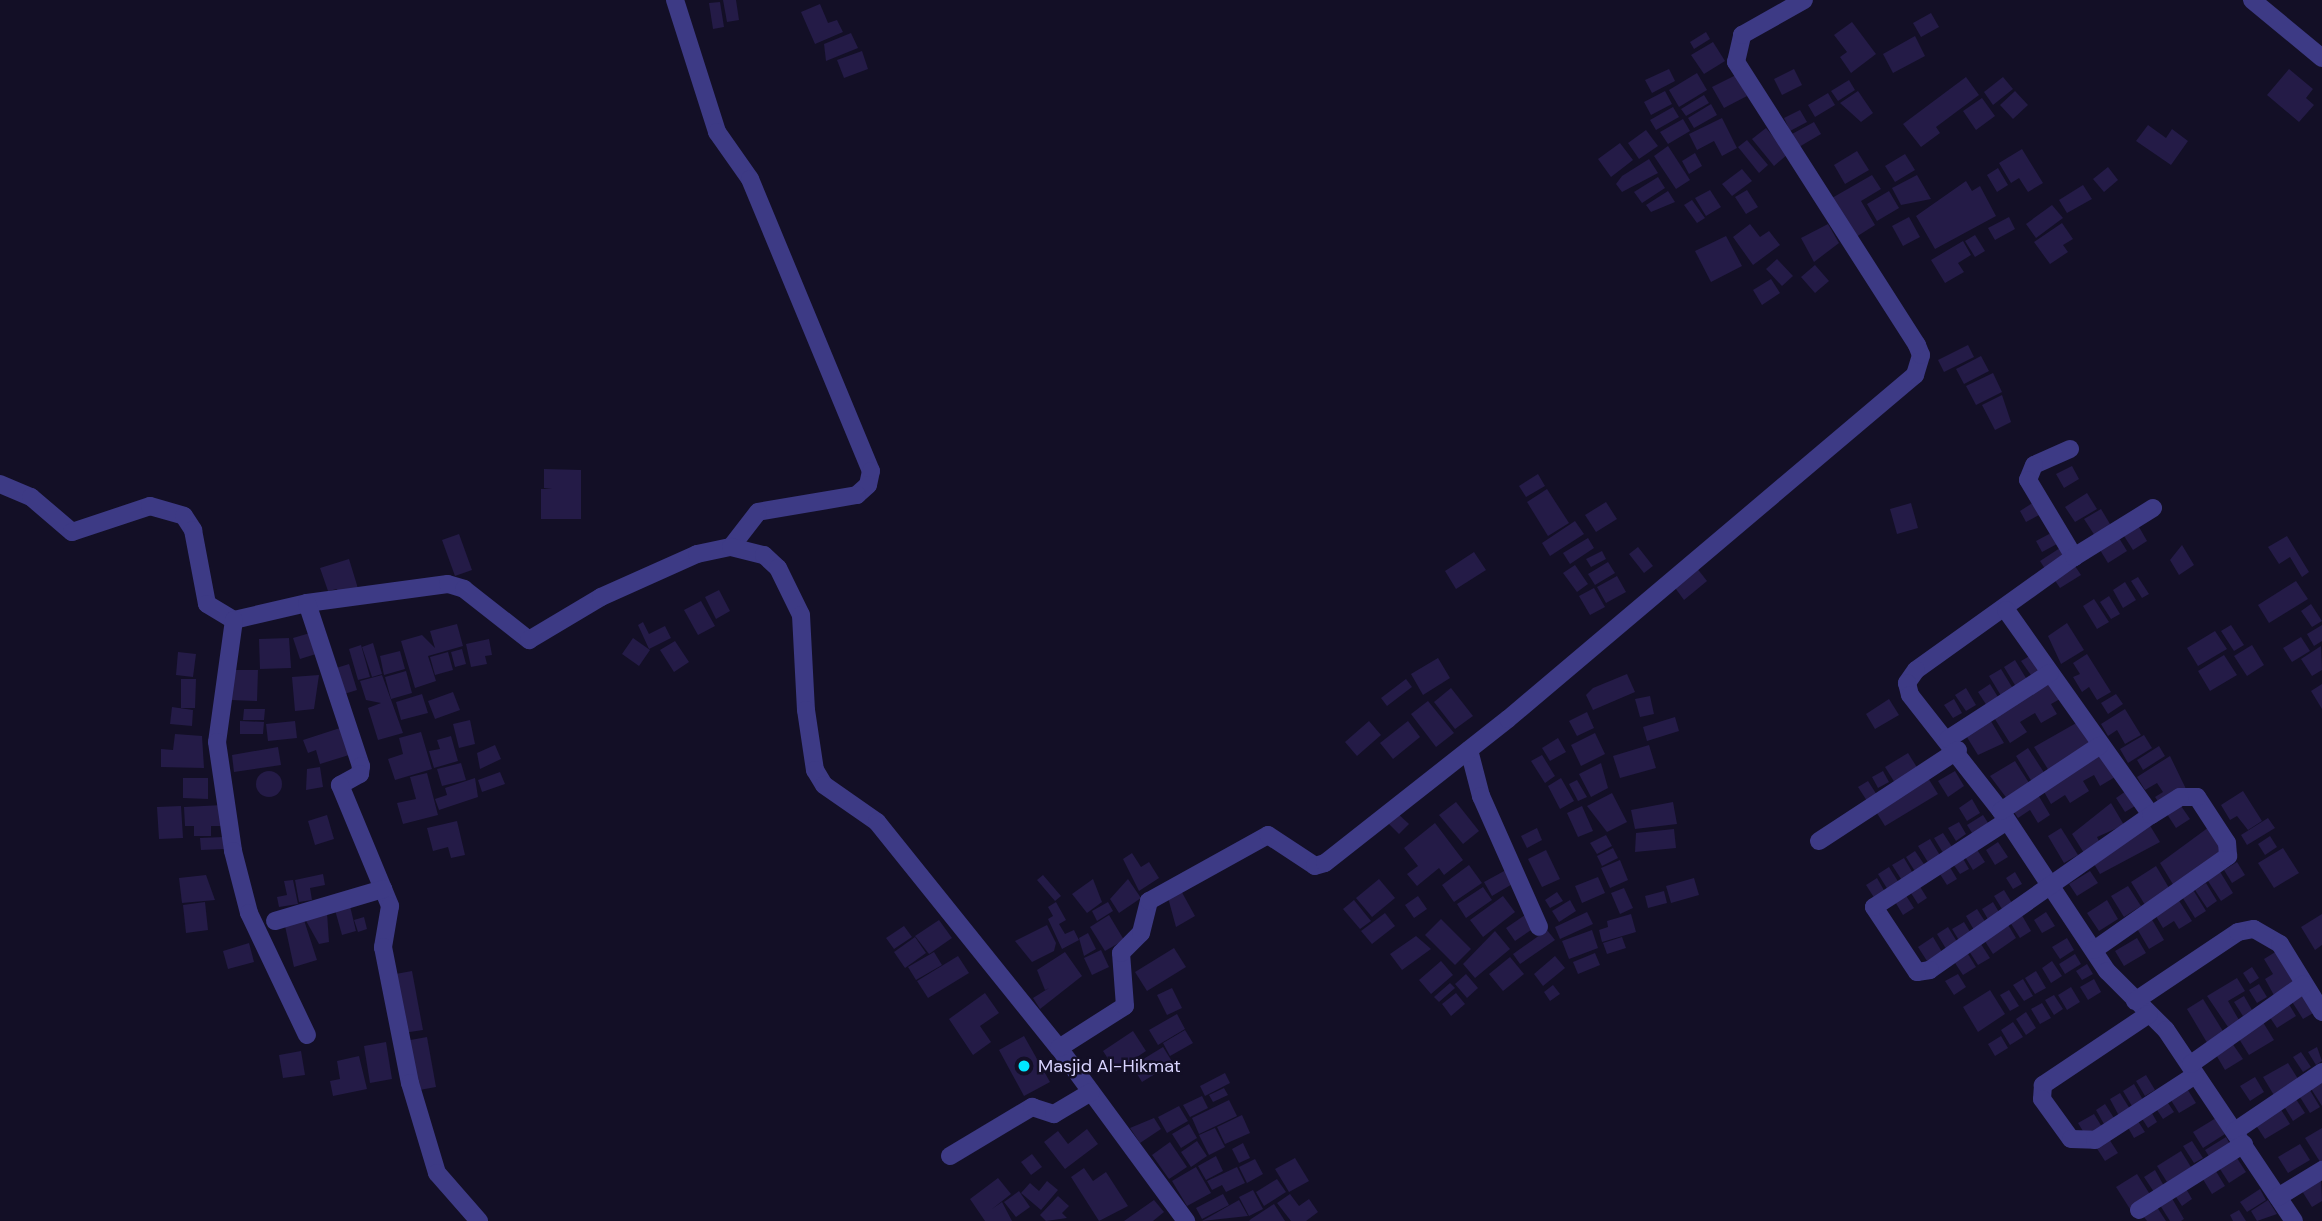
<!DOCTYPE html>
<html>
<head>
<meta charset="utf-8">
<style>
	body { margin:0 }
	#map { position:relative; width:2322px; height:1221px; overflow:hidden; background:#130f26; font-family:"DM Sans",sans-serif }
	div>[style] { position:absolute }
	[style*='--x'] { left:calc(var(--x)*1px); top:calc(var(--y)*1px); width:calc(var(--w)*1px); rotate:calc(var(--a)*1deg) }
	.building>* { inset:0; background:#241b47 }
	.round { border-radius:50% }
	.minor>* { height:18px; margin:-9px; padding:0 9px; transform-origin:9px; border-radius:9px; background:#3d3a85 }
	.dots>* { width:19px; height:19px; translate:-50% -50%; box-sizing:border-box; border:4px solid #130f26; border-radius:50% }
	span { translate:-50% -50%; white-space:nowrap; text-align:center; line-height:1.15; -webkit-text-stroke:5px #130f26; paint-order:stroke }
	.poi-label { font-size:18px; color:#d9d4ff }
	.left { translate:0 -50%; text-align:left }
</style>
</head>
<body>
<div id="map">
	<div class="building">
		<i style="clip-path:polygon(723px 0,736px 0,739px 20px,727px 22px)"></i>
		<i style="clip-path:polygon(720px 2px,724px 27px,713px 29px,709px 3px)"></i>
		<i style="clip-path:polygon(820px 4px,828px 23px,837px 20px,843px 32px,815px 44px,801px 12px)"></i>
		<i style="clip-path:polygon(1931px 13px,1939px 27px,1921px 37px,1913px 23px)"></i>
		<i style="clip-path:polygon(1852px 22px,1876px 54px,1851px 73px,1840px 57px,1847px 52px,1834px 35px)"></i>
		<i style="clip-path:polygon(1706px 32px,1710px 39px,1694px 49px,1690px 42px)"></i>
		<i style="clip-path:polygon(851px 33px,858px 48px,826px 61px,824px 44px)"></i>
		<i style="clip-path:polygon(1915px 36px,1925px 56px,1893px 73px,1883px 54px)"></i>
		<i style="clip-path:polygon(1713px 42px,1725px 61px,1704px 74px,1691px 55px)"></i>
		<i style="clip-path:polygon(862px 51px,868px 69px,844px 78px,837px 60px)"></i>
		<i style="clip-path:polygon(1669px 69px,1675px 81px,1652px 93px,1645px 80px)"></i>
		<i style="clip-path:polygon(1794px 69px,1802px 85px,1782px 95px,1774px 79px)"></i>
		<i style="clip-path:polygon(2289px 69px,2313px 89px,2306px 98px,2314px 105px,2299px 122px,2267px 95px)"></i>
		<i style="clip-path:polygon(1697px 73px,1707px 90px,1679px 107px,1669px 90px)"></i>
		<i style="clip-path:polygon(1736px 75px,1747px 96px,1724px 108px,1712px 87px)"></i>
		<i style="clip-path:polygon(1966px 77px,1979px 95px,1936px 127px,1940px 133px,1921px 147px,1903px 124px)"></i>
		<i style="clip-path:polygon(2003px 77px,2013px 89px,1993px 105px,1984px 92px)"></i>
		<i style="clip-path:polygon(1849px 80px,1855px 90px,1838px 101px,1831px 91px)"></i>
		<i style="clip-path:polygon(1665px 91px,1672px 104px,1651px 115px,1644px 102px)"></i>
		<i style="clip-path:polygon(1858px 91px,1873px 113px,1861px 122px,1840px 103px)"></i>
		<i style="clip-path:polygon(2015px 91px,2028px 105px,2013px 119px,2000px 105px)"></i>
		<i style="clip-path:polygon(1828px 93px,1835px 105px,1815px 117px,1808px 105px)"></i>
		<i style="clip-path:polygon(1704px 95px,1709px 103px,1686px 116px,1681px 109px)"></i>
		<i style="clip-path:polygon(1982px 98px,1995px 116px,1976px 130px,1963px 111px)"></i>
		<i style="clip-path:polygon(1711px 104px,1717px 115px,1694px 128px,1688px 118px)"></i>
		<i style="clip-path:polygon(1673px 107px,1679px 117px,1656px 130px,1650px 120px)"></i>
		<i style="clip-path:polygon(1800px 110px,1807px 122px,1790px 131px,1784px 118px)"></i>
		<i style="clip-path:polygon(1722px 118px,1737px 148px,1722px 156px,1714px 141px,1697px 150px,1689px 134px)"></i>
		<i style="clip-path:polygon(1683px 119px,1690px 131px,1668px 144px,1660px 132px)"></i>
		<i style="clip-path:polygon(1814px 122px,1821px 134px,1799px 147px,1792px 134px)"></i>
		<i style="clip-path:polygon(2148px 125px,2166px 138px,2172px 129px,2188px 141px,2171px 165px,2136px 141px)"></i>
		<i style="clip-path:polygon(1766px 128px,1788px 154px,1774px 166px,1752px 139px)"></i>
		<i style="clip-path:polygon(1646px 130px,1658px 146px,1639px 159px,1628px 143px)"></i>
		<i style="clip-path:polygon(1747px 140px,1768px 165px,1759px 173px,1738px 147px)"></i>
		<i style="clip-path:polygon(1620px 143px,1633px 160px,1611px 177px,1598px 159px)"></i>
		<i style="clip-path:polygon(1668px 146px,1690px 180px,1676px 189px,1654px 156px)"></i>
		<i style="clip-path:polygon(2022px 149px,2043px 183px,2028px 192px,2019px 178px,2011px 183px,1999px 163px)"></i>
		<i style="clip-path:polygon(1857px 151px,1869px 170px,1845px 184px,1834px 165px)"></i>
		<i style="clip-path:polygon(1695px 153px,1702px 166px,1689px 174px,1682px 161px)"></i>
		<i style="clip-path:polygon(1905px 154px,1915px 170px,1895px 182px,1885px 166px)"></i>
		<i style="clip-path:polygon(1649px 159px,1658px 173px,1622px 192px,1616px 184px,1622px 176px)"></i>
		<i style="clip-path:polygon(2108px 167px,2118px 180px,2104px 192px,2093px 179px)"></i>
		<i style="clip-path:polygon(1998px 168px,2008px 185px,1997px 192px,1987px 175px)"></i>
		<i style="clip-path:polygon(1742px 169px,1752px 181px,1732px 196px,1722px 184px)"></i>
		<i style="clip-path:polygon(1872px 175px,1881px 189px,1861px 201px,1875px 225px,1856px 237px,1832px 198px)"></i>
		<i style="clip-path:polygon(1917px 175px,1931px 199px,1901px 205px,1892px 188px)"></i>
		<i style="clip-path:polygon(1658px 177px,1665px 188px,1642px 203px,1634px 192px)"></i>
		<i style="clip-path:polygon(1966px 181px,1972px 191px,1980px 186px,1996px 216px,1935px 249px,1916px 216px)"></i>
		<i style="clip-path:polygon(2083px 185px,2092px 199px,2067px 213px,2059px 200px)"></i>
		<i style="clip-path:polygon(1710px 190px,1721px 207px,1706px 216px,1695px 198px)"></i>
		<i style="clip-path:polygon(1747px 190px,1758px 207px,1746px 214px,1735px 197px)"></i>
		<i style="clip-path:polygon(1668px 191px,1675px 202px,1651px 212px,1646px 205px)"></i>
		<i style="clip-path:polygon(1889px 191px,1899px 208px,1877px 221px,1867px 204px)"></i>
		<i style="clip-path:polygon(1692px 200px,1705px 218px,1697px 223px,1684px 205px)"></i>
		<i style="clip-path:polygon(2052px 205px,2063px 218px,2036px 238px,2026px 224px)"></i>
		<i style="clip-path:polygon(1909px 217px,1920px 237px,1903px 246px,1892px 226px)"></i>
		<i style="clip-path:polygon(2009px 217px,2015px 229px,1995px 240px,1988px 228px)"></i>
		<i style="clip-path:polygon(2062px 223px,2073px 239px,2063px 245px,2068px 252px,2050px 264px,2034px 242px)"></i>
		<i style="clip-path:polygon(1750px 224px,1760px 237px,1769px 231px,1780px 245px,1753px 265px,1733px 237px)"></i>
		<i style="clip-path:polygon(1828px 224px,1839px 243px,1814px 262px,1801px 238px)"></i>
		<i style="clip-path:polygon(1975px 235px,1985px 251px,1975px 257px,1965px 241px)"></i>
		<i style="clip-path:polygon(1726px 236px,1742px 266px,1711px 282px,1695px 251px)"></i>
		<i style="clip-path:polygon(1963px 241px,1971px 255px,1958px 263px,1964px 272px,1945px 283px,1931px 260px)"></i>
		<i style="clip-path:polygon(1777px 259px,1793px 276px,1782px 286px,1766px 269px)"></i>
		<i style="clip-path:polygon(1815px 265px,1829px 281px,1815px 293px,1801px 277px)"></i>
		<i style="clip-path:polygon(1771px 279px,1780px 293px,1762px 305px,1753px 290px)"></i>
		<i style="clip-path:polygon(1968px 345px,1974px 357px,1944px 372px,1938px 360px)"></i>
		<i style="clip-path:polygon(1981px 356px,1989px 371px,1964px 384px,1956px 369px)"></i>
		<i style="clip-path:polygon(1993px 373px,2002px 392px,1976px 405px,1966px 386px)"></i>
		<i style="clip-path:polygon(2002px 395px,2011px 422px,1995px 430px,1982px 405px)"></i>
		<i style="clip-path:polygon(2072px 466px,2079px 479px,2064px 488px,2056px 474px)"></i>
		<i style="clip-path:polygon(544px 469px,581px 470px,581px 519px,541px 519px,541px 489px,552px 489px,544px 488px)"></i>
		<i style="clip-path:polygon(1538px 474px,1545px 486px,1526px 497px,1519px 486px)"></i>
		<i style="clip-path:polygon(1547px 489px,1569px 523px,1548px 536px,1527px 502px)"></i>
		<i style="clip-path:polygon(2087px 493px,2097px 509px,2075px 522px,2065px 507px)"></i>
		<i style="clip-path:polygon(1606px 502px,1617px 519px,1596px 532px,1585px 515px)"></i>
		<i style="clip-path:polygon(2034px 502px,2041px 514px,2026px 522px,2020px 511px)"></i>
		<i style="clip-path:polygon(1911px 503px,1918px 528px,1897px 534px,1890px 509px)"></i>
		<i style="clip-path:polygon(2101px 509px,2113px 529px,2097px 539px,2084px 519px)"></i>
		<i style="clip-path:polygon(1575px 521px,1584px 534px,1550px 556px,1542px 543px)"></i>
		<i style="clip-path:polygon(2139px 527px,2147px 541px,2133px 550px,2124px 536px)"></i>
		<i style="clip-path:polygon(2051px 533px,2057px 544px,2042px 552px,2036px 541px)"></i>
		<i style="clip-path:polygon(459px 534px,472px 570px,455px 576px,442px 540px)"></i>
		<i style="clip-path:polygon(2287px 536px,2309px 572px,2302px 577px,2290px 557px,2279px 564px,2268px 547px)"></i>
		<i style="clip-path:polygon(1588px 538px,1594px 548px,1570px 564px,1563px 553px)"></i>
		<i style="clip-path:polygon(2119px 538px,2127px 551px,2108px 563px,2100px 550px)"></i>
		<i style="clip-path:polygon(2182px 545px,2194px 565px,2179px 575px,2170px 560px)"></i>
		<i style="clip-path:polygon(1638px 547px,1653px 566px,1644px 573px,1629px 554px)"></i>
		<i style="clip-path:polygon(2060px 548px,2066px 559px,2047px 572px,2040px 561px)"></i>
		<i style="clip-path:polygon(1602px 551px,1606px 559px,1591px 567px,1586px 559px)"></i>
		<i style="clip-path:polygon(1474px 552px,1486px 570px,1456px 589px,1445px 571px)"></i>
		<i style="clip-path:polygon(349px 559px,360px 595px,341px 601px,337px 589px,328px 591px,320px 568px)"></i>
		<i style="clip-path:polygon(1608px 562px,1615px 573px,1595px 585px,1588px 574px)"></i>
		<i style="clip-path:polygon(2073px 563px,2081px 575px,2060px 588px,2052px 576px)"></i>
		<i style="clip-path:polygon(1575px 565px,1588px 584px,1577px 592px,1563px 573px)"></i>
		<i style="clip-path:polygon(1696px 567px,1707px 581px,1684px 600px,1673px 585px)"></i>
		<i style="clip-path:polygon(1617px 576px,1626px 592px,1606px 603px,1597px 587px)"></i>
		<i style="clip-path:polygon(2138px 577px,2149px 594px,2142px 598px,2131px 581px)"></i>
		<i style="clip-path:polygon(2296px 581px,2308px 599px,2269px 623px,2258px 605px)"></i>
		<i style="clip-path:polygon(2125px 582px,2136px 600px,2123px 608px,2113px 590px)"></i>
		<i style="clip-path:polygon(1594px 588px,1605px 607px,1590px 615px,1579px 596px)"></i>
		<i style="clip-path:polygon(719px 590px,730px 611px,716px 619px,705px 597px)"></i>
		<i style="clip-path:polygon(2109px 596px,2120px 614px,2111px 619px,2100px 602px)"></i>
		<i style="clip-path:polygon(2094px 599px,2109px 622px,2097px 629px,2083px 606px)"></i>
		<i style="clip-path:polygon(701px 601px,715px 626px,698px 635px,684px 610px)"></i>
		<i style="clip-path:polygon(2311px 604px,2322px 621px,2312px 627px,2301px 611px)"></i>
		<i style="clip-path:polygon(643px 622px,649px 634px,665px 626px,671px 638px,649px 649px,638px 625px)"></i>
		<i style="clip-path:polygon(2067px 623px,2084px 650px,2061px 664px,2048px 636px)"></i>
		<i style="clip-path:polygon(457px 624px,463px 646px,428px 656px,436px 681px,415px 688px,401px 641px,422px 635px,435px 648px,430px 631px)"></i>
		<i style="clip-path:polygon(2231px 625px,2244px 645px,2234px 651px,2221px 631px)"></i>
		<i style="clip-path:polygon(2322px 625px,2322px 641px,2314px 646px,2307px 634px)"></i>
		<i style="clip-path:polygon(2215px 631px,2227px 649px,2198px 666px,2187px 648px)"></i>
		<i style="clip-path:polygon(310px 633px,316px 654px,300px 659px,293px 638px)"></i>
		<i style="clip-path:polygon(2301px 637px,2310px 651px,2292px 662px,2283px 648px)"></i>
		<i style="clip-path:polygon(289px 638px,291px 668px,260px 669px,259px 639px)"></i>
		<i style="clip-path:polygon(633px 638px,650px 650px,639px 666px,622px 654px)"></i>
		<i style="clip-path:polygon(489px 639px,492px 655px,485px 656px,487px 664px,471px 667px,466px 644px)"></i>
		<i style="clip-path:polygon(675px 641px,689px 662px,674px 672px,660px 650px)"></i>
		<i style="clip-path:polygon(373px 643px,382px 674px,372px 677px,362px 647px)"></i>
		<i style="clip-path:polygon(361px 645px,370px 677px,358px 680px,349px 649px)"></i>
		<i style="clip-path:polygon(2252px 645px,2264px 665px,2247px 676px,2234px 656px)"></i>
		<i style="clip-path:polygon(2321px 646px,2322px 670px,2312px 676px,2301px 659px)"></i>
		<i style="clip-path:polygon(462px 649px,466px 664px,455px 667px,451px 652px)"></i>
		<i style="clip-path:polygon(400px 651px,405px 669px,384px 675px,380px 656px)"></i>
		<i style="clip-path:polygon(178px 652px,196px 654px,193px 677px,176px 675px)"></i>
		<i style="clip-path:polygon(448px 652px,453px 670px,435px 675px,430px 657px)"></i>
		<i style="clip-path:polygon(2033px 654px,2044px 672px,2033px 678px,2021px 661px)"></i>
		<i style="clip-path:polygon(2087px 654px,2111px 692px,2097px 700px,2089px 687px,2082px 692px,2073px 677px,2080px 674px,2073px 663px)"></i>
		<i style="clip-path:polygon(2224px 655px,2237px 675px,2210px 691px,2198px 671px)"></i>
		<i style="clip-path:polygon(1438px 658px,1450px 678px,1423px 695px,1411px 674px)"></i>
		<i style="clip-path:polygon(2015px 660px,2029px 683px,2018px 690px,2004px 667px)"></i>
		<i style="clip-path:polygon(349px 664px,357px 690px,341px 695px,333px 669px)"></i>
		<i style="clip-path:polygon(2001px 669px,2015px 692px,2003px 699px,1989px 676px)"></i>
		<i style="clip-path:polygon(232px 670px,258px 670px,257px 701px,231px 700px)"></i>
		<i style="clip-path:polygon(406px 671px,412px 693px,391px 699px,385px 677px)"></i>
		<i style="clip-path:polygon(1627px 674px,1635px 692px,1593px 710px,1586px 695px,1593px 688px)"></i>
		<i style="clip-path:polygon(319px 675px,314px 709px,295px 711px,292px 677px)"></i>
		<i style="clip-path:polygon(382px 675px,403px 733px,378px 740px,368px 708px,381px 703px,366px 700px,360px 681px)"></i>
		<i style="clip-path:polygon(181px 679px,196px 679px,195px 708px,181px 708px)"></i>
		<i style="clip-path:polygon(1406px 679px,1412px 687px,1387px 706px,1381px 698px)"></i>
		<i style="clip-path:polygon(2049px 681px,2060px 699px,2051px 704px,2057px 714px,2041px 723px,2035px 713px,2020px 722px,2027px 732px,2010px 743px,1993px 716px)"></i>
		<i style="clip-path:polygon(1990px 684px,2001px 702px,1989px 709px,1978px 692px)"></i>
		<i style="clip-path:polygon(2322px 684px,2322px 709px,2311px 691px)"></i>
		<i style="clip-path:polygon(1451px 688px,1473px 716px,1455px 729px,1434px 702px)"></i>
		<i style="clip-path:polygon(1966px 688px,1976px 705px,1966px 711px,1955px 695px)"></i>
		<i style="clip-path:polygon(453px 692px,460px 710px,435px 719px,428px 701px)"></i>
		<i style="clip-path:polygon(422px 694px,428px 713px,401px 720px,396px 702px)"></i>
		<i style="clip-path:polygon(2116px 694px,2123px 704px,2108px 714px,2101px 703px)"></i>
		<i style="clip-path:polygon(1650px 696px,1654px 714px,1640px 717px,1635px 699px)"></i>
		<i style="clip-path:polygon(1889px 699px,1899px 715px,1875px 729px,1866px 714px)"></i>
		<i style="clip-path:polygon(1954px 699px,1962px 713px,1953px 718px,1944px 705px)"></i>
		<i style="clip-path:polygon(1428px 701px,1454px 733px,1436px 747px,1411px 714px)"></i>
		<i style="clip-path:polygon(172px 707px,193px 710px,192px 726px,170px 724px)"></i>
		<i style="clip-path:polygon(244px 709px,265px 709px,264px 720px,243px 720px)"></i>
		<i style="clip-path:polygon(2125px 709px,2141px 735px,2125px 744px,2117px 730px,2108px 736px,2101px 724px)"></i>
		<i style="clip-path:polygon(1587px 712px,1594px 728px,1577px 736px,1569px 721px)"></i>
		<i style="clip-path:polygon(1675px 717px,1679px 731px,1647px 741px,1643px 727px)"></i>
		<i style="clip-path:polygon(1989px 718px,2004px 743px,1978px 755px,1965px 734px)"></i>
		<i style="clip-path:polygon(470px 720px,475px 744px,459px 748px,453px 724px)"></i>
		<i style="clip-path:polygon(240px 721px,264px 722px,263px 734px,240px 734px)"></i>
		<i style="clip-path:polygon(295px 721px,297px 738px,268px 741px,266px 724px)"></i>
		<i style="clip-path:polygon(1369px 721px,1381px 735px,1357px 756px,1345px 742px)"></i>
		<i style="clip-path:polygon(1408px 721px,1420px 737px,1393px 759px,1380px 743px)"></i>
		<i style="clip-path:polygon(2078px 722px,2094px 747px,2051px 774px,2034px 747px)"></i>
		<i style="clip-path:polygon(340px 728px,349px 755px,320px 764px,316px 750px,308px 753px,303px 740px)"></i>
		<i style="clip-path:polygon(421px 732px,432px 769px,395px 780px,388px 759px,403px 754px,399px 738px)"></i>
		<i style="clip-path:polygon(1595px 733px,1605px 754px,1581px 766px,1571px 745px)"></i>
		<i style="clip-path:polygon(175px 734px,202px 736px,204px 768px,161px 767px,161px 749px,173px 750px)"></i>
		<i style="clip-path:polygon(2144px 735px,2152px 748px,2128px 763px,2120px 749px)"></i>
		<i style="clip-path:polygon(451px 736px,458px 761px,434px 768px,429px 751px,440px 749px,437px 740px)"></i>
		<i style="clip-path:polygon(1558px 738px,1566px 752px,1550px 761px,1542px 748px)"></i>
		<i style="clip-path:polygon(495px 745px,501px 759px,480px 769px,477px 753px)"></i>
		<i style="clip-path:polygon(1649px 745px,1656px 768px,1620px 778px,1613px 756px)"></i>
		<i style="clip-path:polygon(2159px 746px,2165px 756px,2143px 770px,2137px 760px)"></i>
		<i style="clip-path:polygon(278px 747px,281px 765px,234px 772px,232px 755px)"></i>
		<i style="clip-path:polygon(2028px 748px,2045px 774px,2032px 782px,2016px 756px)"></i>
		<i style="clip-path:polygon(2098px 750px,2115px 777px,2100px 786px,2094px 775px,2083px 781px,2089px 791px,2070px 803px,2065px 795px,2051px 804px,2043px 790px)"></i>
		<i style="clip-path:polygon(1908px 753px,1918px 769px,1895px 783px,1885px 767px)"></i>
		<i style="clip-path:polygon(1542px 755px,1555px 776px,1545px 783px,1531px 761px)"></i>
		<i style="clip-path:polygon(2170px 756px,2187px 791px,2161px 806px,2155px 797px,2163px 792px,2157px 783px,2145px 790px,2137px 777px)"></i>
		<i style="clip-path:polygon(2015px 761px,2031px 786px,2008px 800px,1990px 776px)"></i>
		<i style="clip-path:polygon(461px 763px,466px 780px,442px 786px,437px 769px)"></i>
		<i style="clip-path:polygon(1601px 763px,1608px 788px,1591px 797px,1579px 774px)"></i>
		<i style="clip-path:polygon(320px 767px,323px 787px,306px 790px,307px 769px)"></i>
		<i style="clip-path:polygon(1883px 771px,1889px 782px,1878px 788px,1872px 777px)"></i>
		<i style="clip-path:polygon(1955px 771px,1964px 786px,1948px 797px,1938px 781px)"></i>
		<i class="round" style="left:256px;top:771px;width:26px;height:26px"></i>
		<i style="clip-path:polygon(500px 772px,505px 784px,482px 792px,478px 780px)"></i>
		<i style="clip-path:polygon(427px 773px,438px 815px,403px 824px,397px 803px,416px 799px,410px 777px)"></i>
		<i style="clip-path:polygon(183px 778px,208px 778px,208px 799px,183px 798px)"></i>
		<i style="clip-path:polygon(475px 778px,478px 797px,439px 810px,435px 799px,447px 795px,445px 788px)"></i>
		<i style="clip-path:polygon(1561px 778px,1574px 801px,1560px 809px,1548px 786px)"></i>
		<i style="clip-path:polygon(1928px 778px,1938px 794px,1885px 826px,1875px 810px)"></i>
		<i style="clip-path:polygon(1577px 780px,1587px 797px,1578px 801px,1569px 784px)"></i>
		<i style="clip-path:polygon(1868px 781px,1877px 795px,1867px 801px,1858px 787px)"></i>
		<i style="clip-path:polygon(2126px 791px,2135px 806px,2125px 812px,2116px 798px)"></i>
		<i style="clip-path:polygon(2243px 791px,2262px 821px,2248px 830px,2237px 816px,2230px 820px,2221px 805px)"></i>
		<i style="clip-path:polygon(1612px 793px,1627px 822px,1607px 832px,1587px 806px)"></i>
		<i style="clip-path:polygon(2037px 793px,2050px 815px,2038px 823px,2030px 810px,2018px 818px,2012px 809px)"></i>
		<i style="clip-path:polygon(1972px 799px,1980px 813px,1967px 821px,1959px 808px)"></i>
		<i style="clip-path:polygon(1456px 802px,1479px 831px,1463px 844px,1439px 815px)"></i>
		<i style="clip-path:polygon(1673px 802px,1677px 824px,1635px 829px,1631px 810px)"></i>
		<i style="clip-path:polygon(2111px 803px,2124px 825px,2097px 837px,2100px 843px,2084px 853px,2072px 834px)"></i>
		<i style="clip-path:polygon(2179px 803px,2190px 819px,2176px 828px,2165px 811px)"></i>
		<i style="clip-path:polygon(223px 805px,224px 826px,211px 826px,211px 836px,194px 836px,194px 826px,185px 826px,184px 807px)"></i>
		<i style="clip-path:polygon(181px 806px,183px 838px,159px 839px,157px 807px)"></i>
		<i style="clip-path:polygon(1582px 806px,1593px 831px,1578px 837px,1567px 813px)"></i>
		<i style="clip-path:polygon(1396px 812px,1409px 824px,1399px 834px,1387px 822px)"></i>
		<i style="clip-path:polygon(327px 815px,334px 839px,315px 845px,308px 821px)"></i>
		<i style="clip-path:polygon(1983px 815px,1990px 826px,1974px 836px,1967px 825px)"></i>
		<i style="clip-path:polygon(2268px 818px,2275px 828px,2247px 845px,2241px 835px)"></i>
		<i style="clip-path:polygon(457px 821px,465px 855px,451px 858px,448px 847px,433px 851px,427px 828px)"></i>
		<i style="clip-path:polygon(1959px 822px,1966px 834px,1956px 841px,1948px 828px)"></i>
		<i style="clip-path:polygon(1435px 823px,1463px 860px,1444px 875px,1439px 868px,1417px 886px,1407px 874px,1418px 866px,1404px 848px)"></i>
		<i style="clip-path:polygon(2149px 824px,2160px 842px,2100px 874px,2091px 859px)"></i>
		<i style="clip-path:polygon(2209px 827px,2225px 852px,2174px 886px,2160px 863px)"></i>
		<i style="clip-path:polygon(1537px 828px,1542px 840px,1527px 848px,1521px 836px)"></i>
		<i style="clip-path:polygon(2061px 828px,2078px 855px,2064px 863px,2048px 836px)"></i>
		<i style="clip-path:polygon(1674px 829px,1676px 848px,1635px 852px,1636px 833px)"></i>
		<i style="clip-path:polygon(1943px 833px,1954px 850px,1945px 856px,1934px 838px)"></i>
		<i style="clip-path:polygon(1606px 835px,1612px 846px,1597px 854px,1590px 843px)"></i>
		<i style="clip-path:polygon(2270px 836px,2277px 847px,2265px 855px,2258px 844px)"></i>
		<i style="clip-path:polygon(223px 837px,224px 849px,201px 850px,200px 838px)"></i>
		<i style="clip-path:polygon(1930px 839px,1941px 857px,1929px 864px,1918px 846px)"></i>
		<i style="clip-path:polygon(1998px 842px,2008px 857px,1995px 865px,1986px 850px)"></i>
		<i style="clip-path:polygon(1613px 848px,1618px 858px,1602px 866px,1597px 856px)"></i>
		<i style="clip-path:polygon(1976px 848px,1985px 862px,1973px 870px,1964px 855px)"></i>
		<i style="clip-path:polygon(2283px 848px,2299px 873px,2274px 888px,2258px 863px)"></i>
		<i style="clip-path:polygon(1546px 850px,1560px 879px,1542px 887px,1528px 859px)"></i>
		<i style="clip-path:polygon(1915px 851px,1926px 867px,1916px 873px,1906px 857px)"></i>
		<i style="clip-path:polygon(1132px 853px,1141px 867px,1149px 862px,1159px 878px,1139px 891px,1123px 859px)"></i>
		<i style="clip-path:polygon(1961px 855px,1969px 869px,1960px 874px,1951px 861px)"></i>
		<i style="clip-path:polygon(1904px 858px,1914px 875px,1903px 882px,1892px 865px)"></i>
		<i style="clip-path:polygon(1620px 860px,1628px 880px,1610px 888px,1601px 868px)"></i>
		<i style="clip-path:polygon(2237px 862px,2245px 875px,2232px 883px,2224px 870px)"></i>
		<i style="clip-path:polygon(1948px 864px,1957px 879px,1947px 885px,1938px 871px)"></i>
		<i style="clip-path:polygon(1469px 865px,1482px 883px,1454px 902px,1442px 885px)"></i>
		<i style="clip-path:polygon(2156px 866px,2172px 893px,2145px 905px,2131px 882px)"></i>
		<i style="clip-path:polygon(1889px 867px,1899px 883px,1888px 890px,1878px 874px)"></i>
		<i style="clip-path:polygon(1506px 870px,1514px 883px,1492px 896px,1484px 882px)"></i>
		<i style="clip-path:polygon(2219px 870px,2233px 893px,2221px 901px,2206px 878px)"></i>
		<i style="clip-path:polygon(2090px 871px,2098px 883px,2077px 896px,2069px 884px)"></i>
		<i style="clip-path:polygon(2015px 872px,2022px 884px,2013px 889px,2006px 878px)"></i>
		<i style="clip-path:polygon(323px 874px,325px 885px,310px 888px,312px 900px,299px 902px,295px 880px)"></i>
		<i style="clip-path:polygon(206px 875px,215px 900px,182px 903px,179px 878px)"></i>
		<i style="clip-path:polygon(1043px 875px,1061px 896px,1055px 901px,1037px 880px)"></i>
		<i style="clip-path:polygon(1598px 877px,1605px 893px,1582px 903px,1575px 886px)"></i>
		<i style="clip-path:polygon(1694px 878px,1699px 895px,1671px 903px,1666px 886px)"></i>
		<i style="clip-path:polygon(1877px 878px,1885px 892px,1875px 899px,1866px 885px)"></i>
		<i style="clip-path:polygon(1093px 879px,1102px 902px,1087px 913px,1072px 894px)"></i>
		<i style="clip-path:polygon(1128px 879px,1141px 898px,1119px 913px,1110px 899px)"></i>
		<i style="clip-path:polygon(1379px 879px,1395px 898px,1372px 917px,1356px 898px)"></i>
		<i style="clip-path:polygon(293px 880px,298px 904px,279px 907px,277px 897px,287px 895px,284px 881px)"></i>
		<i style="clip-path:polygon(2206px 883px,2217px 901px,2207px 908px,2195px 890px)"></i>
		<i style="clip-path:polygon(1919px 885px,1927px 898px,1918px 904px,1909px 890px)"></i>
		<i style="clip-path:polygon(2128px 886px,2141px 906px,2124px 917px,2111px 896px)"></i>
		<i style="clip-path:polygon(1179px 887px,1195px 916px,1176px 927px,1167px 894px)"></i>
		<i style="clip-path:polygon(1483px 887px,1492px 900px,1466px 918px,1457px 904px)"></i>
		<i style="clip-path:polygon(1624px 888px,1633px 908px,1620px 914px,1611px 893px)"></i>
		<i style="clip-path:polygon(2192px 888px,2206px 911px,2195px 918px,2181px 895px)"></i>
		<i style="clip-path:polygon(2004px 890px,2012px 903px,2002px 909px,1994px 896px)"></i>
		<i style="clip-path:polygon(1664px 891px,1667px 903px,1648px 908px,1645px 896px)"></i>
		<i style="clip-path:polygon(1557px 892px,1563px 901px,1550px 908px,1545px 900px)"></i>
		<i style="clip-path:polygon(1905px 894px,1914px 908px,1903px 915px,1894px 900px)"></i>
		<i style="clip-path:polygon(1418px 896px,1427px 909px,1414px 918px,1405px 905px)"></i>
		<i style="clip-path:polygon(1503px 896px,1515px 912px,1483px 937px,1470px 920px)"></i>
		<i style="clip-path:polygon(2178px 899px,2192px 921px,2179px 929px,2174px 921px,2163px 928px,2154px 913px)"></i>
		<i style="clip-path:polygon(1354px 900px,1371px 921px,1360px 929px,1343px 909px)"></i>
		<i style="clip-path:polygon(1570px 900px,1576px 911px,1559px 922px,1552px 911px)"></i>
		<i style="clip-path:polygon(2107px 900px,2118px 919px,2099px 931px,2087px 913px)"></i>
		<i style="clip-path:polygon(205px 902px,208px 930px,186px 933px,183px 905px)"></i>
		<i style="clip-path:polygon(1056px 902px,1066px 920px,1059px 924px,1065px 934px,1074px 930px,1079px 940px,1062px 949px,1048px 919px,1053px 916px,1048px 907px)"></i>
		<i style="clip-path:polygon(1108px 902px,1113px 911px,1097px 921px,1092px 911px)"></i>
		<i style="clip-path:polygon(1993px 902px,2000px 914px,1989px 921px,1982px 909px)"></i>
		<i style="clip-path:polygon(350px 906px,356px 931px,342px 935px,335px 910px)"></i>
		<i style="clip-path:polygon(1977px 909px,1986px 923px,1974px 930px,1966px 916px)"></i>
		<i style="clip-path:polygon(1587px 912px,1593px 924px,1560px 939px,1555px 927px)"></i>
		<i style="clip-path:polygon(2020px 912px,2031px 931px,2020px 938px,2008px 919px)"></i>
		<i style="clip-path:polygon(2046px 912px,2055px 926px,2042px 933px,2034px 920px)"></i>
		<i style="clip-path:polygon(327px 913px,329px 942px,319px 944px,305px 919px)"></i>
		<i style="clip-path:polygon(1385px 913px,1395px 926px,1372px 944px,1361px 931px)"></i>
		<i style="clip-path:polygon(1631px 914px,1636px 932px,1602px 942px,1599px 930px,1608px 927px,1607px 921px)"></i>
		<i style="clip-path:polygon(2322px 914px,2322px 945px,2315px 950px,2301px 927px)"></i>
		<i style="clip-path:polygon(1109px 915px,1124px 940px,1105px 951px,1090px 927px)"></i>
		<i style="clip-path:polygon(1525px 915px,1534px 928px,1515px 941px,1506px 928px)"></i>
		<i style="clip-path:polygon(364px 917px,367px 929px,358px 932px,354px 920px)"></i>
		<i style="clip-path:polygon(2151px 918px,2164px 940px,2149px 949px,2136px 927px)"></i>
		<i style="clip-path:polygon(1441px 919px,1471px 949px,1455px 965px,1425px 935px)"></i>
		<i style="clip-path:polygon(304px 920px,317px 960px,294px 967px,285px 926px)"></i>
		<i style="clip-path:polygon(939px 920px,952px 938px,929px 954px,915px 936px)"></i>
		<i style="clip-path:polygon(1964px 922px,1972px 935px,1960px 942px,1952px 929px)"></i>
		<i style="clip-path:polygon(2007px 923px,2016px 938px,1993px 954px,1983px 938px)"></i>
		<i style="clip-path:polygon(1047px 925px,1056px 943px,1054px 951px,1032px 962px,1015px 941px)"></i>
		<i style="clip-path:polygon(904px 926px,912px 937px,894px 949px,886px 938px)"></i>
		<i style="clip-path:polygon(1948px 927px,1959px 945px,1948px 952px,1937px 934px)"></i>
		<i style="clip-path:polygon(1547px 930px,1555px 940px,1520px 964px,1513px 954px)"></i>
		<i style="clip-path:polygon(1592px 930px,1598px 948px,1569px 959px,1562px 941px)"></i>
		<i style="clip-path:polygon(1495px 931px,1510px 949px,1475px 978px,1463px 964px)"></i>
		<i style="clip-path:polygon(1088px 933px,1096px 949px,1084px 956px,1079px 938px)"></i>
		<i style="clip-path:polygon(1416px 936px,1431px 949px,1402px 970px,1390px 954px)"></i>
		<i style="clip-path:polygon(915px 937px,926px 953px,905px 968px,894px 952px)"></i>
		<i style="clip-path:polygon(1622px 937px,1626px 948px,1607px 954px,1603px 943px)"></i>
		<i style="clip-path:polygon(1933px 937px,1942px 952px,1927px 961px,1918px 947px)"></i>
		<i style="clip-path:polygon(2067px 938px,2074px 950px,2060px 959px,2052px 947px)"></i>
		<i style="clip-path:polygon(2137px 938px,2146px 953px,2124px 966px,2115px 951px)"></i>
		<i style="clip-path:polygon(1979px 941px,1990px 958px,1978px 965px,1967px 948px)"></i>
		<i style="clip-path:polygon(249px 943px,254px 962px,228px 969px,223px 951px)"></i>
		<i style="clip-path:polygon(1174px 948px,1186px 967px,1147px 991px,1135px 972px)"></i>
		<i style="clip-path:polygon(1101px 950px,1109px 967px,1092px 975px,1084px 958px)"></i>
		<i style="clip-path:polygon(2277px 951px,2297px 983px,2275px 997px,2265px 979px,2273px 974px,2264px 959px)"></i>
		<i style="clip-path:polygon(934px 952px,942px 965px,916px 980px,908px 967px)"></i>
		<i style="clip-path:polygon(1065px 952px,1082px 976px,1040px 1009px,1033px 998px,1049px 988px,1045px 990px,1037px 970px)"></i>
		<i style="clip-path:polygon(1595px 953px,1600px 965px,1578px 974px,1573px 962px)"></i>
		<i style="clip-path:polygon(1968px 954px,1976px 967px,1963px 975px,1955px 963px)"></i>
		<i style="clip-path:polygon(2075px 954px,2081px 964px,2065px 974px,2059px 964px)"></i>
		<i style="clip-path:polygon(958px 956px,969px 973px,928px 998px,917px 981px)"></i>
		<i style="clip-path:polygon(1555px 956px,1565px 968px,1543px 986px,1534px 974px)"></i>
		<i style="clip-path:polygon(1510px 957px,1524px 974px,1503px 991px,1489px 974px)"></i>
		<i style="clip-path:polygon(1441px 961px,1453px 975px,1431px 994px,1419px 980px)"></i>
		<i style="clip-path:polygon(2052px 961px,2062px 976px,2051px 983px,2042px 968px)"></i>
		<i style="clip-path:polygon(2087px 964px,2093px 974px,2082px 980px,2076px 971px)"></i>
		<i style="clip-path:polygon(2252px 967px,2259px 978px,2250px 984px,2243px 973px)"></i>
		<i style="clip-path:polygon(412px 971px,423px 1030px,403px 1033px,390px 975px)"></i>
		<i style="clip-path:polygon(2036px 971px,2046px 988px,2035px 994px,2025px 978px)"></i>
		<i style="clip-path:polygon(1466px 974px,1478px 988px,1467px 998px,1455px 984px)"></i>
		<i style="clip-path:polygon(1958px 974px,1966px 987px,1954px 995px,1945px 981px)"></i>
		<i style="clip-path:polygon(2237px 978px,2245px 991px,2228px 1001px,2239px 1020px,2228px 1027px,2207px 996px)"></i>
		<i style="clip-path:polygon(2023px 979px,2033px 996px,2024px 1001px,2013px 985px)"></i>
		<i style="clip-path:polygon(2094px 979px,2101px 992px,2088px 1000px,2080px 987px)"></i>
		<i style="clip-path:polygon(1450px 983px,1455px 988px,1439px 1002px,1434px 997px)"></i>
		<i style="clip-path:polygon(2259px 984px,2267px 997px,2257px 1003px,2249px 990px)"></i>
		<i style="clip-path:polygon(1553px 985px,1560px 994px,1550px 1001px,1544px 992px)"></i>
		<i style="clip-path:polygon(2071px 987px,2080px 1002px,2067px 1010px,2058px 995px)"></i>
		<i style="clip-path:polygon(1172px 988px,1182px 1008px,1167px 1015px,1157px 995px)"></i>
		<i style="clip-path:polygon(1990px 990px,2005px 1014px,1978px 1032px,1963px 1007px)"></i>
		<i style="clip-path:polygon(2009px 990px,2019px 1006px,2010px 1011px,2000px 995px)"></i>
		<i style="clip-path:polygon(2301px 990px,2315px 1012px,2303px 1019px,2289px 997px)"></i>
		<i style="clip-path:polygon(985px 993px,999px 1013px,980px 1026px,991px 1042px,973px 1055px,949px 1019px)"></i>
		<i style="clip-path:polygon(1456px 993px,1465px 1004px,1451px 1016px,1442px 1004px)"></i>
		<i style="clip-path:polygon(2054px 995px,2063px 1009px,2054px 1015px,2045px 1000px)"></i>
		<i style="clip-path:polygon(2244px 996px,2252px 1010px,2243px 1016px,2234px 1002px)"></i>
		<i style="clip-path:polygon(2203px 999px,2226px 1036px,2209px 1046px,2187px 1009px)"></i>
		<i style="clip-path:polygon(2287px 1001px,2296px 1016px,2277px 1028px,2267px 1013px)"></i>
		<i style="clip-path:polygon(2042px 1003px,2051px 1018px,2040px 1024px,2031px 1009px)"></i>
		<i style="clip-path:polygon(2026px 1012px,2036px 1028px,2026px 1035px,2016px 1019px)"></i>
		<i style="clip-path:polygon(1177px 1014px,1185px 1029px,1158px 1045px,1149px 1030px)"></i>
		<i style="clip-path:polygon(2261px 1019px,2274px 1040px,2249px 1055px,2236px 1034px)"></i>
		<i style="clip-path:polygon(2013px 1022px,2023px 1037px,2010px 1045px,2001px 1030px)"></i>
		<i style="clip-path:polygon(1185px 1030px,1193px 1043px,1170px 1056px,1163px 1043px)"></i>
		<i style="clip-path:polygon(1133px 1031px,1146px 1051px,1116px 1071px,1103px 1051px)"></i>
		<i style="clip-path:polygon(1024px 1036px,1050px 1082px,1024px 1096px,999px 1050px)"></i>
		<i style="clip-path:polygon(2001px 1036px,2008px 1048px,1995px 1056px,1988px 1044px)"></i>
		<i style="clip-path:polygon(427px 1037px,436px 1087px,414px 1091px,405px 1041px)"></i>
		<i style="clip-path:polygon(386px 1042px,392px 1079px,370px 1083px,364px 1046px)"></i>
		<i style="clip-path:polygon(2232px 1043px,2243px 1059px,2225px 1070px,2215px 1053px)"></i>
		<i style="clip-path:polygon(1163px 1047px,1173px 1063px,1142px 1082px,1132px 1066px)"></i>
		<i style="clip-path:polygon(2317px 1047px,2322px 1061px,2316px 1065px,2308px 1052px)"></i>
		<i style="clip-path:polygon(301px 1051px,305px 1075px,283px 1078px,279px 1055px)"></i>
		<i style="clip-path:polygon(2301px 1052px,2311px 1067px,2303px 1072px,2293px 1057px)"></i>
		<i style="clip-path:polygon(359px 1056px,367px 1089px,333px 1096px,330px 1081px,340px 1079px,337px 1061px)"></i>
		<i style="clip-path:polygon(2288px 1063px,2300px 1082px,2275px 1097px,2263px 1077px)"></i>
		<i style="clip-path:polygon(1225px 1073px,1230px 1083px,1205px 1096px,1200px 1086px)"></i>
		<i style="clip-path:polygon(2146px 1075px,2155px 1090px,2145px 1096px,2136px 1081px)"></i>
		<i style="clip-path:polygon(2255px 1077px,2264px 1092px,2250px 1101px,2240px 1086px)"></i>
		<i style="clip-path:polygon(2318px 1078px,2322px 1083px,2322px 1106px,2308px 1084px)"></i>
		<i style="clip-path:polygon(2134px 1084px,2143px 1100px,2132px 1106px,2123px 1091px)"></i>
		<i style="clip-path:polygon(2186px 1087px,2196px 1103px,2179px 1113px,2169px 1097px)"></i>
		<i style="clip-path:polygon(2308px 1087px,2320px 1107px,2310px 1113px,2298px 1094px)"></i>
		<i style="clip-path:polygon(1224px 1088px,1228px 1095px,1213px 1102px,1209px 1095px)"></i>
		<i style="clip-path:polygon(2120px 1093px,2130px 1109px,2119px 1116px,2110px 1099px)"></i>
		<i style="clip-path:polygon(1202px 1096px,1208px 1108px,1190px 1117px,1183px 1105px)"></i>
		<i style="clip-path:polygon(2294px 1096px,2305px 1113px,2293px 1121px,2282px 1103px)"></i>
		<i style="clip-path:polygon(1229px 1100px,1237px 1116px,1199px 1134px,1192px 1118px)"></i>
		<i style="clip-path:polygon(2166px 1100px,2174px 1112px,2163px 1119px,2155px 1107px)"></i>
		<i style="clip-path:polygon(2105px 1104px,2114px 1118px,2104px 1124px,2096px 1110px)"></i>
		<i style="clip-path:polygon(2278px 1105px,2290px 1124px,2265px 1139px,2253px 1121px)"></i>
		<i style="clip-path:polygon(1179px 1106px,1188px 1121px,1167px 1133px,1158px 1117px)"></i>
		<i style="clip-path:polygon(2149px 1108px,2157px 1122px,2148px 1128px,2139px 1114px)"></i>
		<i style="clip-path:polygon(2094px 1114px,2102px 1127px,2086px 1136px,2078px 1123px)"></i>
		<i style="clip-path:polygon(1242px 1115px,1250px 1133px,1225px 1144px,1217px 1127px)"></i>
		<i style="clip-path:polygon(1154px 1118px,1161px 1129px,1140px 1143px,1130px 1128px)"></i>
		<i style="clip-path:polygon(2136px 1118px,2145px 1132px,2134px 1138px,2126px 1124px)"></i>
		<i style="clip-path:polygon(2216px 1118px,2225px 1134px,2203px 1148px,2193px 1132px)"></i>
		<i style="clip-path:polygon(1189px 1124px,1197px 1138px,1181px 1148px,1172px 1134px)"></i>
		<i style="clip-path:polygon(1215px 1128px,1225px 1147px,1209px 1155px,1199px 1135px)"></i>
		<i style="clip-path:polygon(2322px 1128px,2322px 1165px,2305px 1138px)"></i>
		<i style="clip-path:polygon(1087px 1129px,1098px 1144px,1065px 1169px,1044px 1142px,1058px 1131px,1068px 1144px)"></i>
		<i style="clip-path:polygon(2226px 1137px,2232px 1148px,2212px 1161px,2205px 1150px)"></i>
		<i style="clip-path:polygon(2109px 1139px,2118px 1153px,2105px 1161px,2096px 1147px)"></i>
		<i style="clip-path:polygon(1197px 1141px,1207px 1156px,1191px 1167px,1181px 1152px)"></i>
		<i style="clip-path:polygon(2192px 1141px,2203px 1158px,2194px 1163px,2183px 1146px)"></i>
		<i style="clip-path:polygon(1170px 1142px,1187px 1167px,1169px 1179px,1152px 1155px)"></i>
		<i style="clip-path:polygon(1243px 1143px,1250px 1158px,1239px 1163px,1232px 1149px)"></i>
		<i style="clip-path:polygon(2300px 1144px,2310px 1160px,2288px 1173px,2278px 1157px)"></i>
		<i style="clip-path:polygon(2181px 1151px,2191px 1167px,2167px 1182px,2157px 1166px)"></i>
		<i style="clip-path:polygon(1032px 1154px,1042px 1167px,1031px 1175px,1021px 1162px)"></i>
		<i style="clip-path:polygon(2235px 1155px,2246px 1172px,2229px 1183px,2218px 1166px)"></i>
		<i style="clip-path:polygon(1216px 1156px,1223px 1171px,1206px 1180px,1198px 1166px)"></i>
		<i style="clip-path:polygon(1295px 1158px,1309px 1181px,1289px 1192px,1275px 1169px)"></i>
		<i style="clip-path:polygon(1255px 1159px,1263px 1174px,1247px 1183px,1239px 1167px)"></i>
		<i style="clip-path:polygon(1196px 1167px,1211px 1193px,1187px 1206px,1172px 1181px)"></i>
		<i style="clip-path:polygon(1237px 1167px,1245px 1183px,1226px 1192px,1222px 1185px,1212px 1190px,1207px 1181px)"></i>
		<i style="clip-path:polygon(1084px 1168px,1093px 1181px,1106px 1172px,1128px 1206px,1099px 1221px,1071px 1177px)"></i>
		<i style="clip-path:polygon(2214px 1168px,2225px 1186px,2212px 1194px,2201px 1176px)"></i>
		<i style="clip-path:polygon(2155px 1170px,2164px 1186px,2154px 1192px,2144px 1177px)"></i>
		<i style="clip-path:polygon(2137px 1174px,2151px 1196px,2130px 1209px,2116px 1187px)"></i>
		<i style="clip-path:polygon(998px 1178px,1011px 1194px,992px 1209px,1002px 1202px,1012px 1221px,985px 1221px,970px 1199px)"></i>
		<i style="clip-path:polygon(1277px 1179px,1286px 1192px,1264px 1206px,1256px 1192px)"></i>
		<i style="clip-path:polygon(2321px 1179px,2322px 1201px,2312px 1207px,2302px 1191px)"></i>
		<i style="clip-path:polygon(1047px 1181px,1058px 1190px,1041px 1210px,1021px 1193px,1030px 1183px,1039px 1191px)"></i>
		<i style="clip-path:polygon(2185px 1187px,2192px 1199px,2182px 1206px,2174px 1194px)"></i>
		<i style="clip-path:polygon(2260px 1189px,2266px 1200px,2247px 1212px,2240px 1202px)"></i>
		<i style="clip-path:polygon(1253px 1190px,1263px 1209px,1249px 1216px,1239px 1197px)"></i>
		<i style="clip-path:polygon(1019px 1191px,1030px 1207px,1016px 1217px,1004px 1202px)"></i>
		<i style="clip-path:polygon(1223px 1194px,1229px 1205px,1202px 1219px,1196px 1208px)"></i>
		<i style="clip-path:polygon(1290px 1194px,1299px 1206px,1309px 1199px,1318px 1212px,1306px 1221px,1291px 1221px,1277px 1203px)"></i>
		<i style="clip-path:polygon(2170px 1195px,2184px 1219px,2181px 1221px,2170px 1221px,2158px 1202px)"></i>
		<i style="clip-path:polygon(1058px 1196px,1069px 1206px,1062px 1213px,1067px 1218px,1046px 1221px,1040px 1215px)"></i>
		<i style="clip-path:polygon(1154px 1200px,1164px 1212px,1153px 1221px,1124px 1221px)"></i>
		<i style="clip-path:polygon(1239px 1200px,1248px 1216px,1202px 1221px)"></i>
		<i style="clip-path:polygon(2268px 1200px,2277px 1214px,2257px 1221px,2251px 1211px)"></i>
		<i style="clip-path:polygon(1274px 1204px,1285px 1221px,1249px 1221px,1251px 1219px)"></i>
		<i style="clip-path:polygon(2155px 1204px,2166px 1221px,2147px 1221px,2141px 1213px)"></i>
		<i style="clip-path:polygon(2239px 1210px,2246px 1221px,2233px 1221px,2230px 1215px)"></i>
	</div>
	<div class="minor">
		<i style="--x:675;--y:0;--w:139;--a:72.3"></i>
		<i style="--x:717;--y:132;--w:57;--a:54.9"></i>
		<i style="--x:750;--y:179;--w:316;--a:67.5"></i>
		<i style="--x:871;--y:471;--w:14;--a:102"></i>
		<i style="--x:868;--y:485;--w:15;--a:138"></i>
		<i style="--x:857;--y:495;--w:100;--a:170.3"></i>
		<i style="--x:758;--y:512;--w:44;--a:127.6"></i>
		<i style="--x:2252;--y:0;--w:91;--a:39.6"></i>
		<i style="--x:2070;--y:449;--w:39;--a:156"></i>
		<i style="--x:2034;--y:465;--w:16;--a:112"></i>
		<i style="--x:2028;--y:480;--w:90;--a:59.1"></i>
		<i style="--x:2074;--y:557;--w:194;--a:144.4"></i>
		<i style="--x:1916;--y:670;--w:16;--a:125"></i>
		<i style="--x:1907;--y:683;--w:12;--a:76"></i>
		<i style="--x:1910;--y:695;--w:147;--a:51.9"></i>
		<i style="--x:2001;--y:811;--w:192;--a:56.5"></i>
		<i style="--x:2107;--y:971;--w:83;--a:45"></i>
		<i style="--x:2166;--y:1030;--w:230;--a:56.2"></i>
		<i style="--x:0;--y:484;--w:34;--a:23"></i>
		<i style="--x:31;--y:497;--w:54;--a:40.5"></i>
		<i style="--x:72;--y:532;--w:82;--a:-18.4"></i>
		<i style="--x:150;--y:506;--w:35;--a:16"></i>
		<i style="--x:184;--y:516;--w:17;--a:57"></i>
		<i style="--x:193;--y:530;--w:75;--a:79.3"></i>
		<i style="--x:207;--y:604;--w:31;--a:31"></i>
		<i style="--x:234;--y:620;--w:75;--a:-13.1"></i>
		<i style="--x:307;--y:603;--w:142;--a:-7.7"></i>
		<i style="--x:448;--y:584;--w:17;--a:17"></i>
		<i style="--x:464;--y:589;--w:83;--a:38.1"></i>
		<i style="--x:529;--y:640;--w:84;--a:-30.8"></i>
		<i style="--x:601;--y:597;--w:105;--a:-24.1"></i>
		<i style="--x:697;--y:554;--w:35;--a:-12"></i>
		<i style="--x:731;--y:547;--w:34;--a:14"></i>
		<i style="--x:764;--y:555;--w:19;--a:43"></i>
		<i style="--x:778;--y:568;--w:52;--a:63.9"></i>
		<i style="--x:801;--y:615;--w:95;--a:87"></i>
		<i style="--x:806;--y:710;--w:61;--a:81.5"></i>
		<i style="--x:815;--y:770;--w:17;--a:59"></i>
		<i style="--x:824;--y:785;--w:65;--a:34.9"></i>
		<i style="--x:877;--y:822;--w:290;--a:51.2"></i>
		<i style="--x:1059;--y:1048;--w:215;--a:53.7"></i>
		<i style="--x:2074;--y:557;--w:93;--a:-31.8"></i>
		<i style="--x:307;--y:603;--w:172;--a:71.7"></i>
		<i style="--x:361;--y:766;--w:8;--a:97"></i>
		<i style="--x:360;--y:774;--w:23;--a:151"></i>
		<i style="--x:340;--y:785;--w:131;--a:67.5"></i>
		<i style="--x:390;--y:906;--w:42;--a:99.7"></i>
		<i style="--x:383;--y:947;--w:139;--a:78.8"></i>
		<i style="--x:410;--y:1083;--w:94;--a:73.3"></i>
		<i style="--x:437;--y:1173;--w:64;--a:48.8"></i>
		<i style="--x:2006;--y:610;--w:251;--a:54.7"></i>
		<i style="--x:2151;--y:815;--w:270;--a:145"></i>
		<i style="--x:1930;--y:970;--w:13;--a:171"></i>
		<i style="--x:1917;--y:972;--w:78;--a:-123.5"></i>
		<i style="--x:1874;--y:907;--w:158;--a:-32.9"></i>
		<i style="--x:234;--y:620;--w:123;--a:97.9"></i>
		<i style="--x:217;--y:742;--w:110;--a:81.6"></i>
		<i style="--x:233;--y:851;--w:64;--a:75.5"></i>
		<i style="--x:249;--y:913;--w:135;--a:64.6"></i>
		<i style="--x:1948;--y:739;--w:121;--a:-32.9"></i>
		<i style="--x:1469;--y:750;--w:48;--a:75.4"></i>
		<i style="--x:1481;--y:796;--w:143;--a:66.1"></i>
		<i style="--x:2001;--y:811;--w:118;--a:-33.6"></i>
		<i style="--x:1819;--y:841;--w:166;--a:-33.2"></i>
		<i style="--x:275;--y:921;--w:113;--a:-16.5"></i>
		<i style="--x:2094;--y:950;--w:164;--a:-35"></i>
		<i style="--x:2228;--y:856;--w:13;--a:-94"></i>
		<i style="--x:2227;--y:843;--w:55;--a:-123.1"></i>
		<i style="--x:2197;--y:797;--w:17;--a:180"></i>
		<i style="--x:2180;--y:797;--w:34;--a:148"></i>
		<i style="--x:2135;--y:1001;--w:124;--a:-33.8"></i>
		<i style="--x:2238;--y:932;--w:16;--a:-11"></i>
		<i style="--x:2254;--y:929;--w:30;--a:30"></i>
		<i style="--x:2280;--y:944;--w:80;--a:58.3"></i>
		<i style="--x:2149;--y:1014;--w:128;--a:146.2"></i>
		<i style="--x:2043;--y:1085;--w:14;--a:94"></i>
		<i style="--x:2042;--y:1099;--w:49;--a:54.1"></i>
		<i style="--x:2071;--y:1139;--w:24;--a:2"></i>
		<i style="--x:2095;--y:1140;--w:119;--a:-33"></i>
		<i style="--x:1059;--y:1048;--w:78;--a:-32.5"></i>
		<i style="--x:1125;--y:1006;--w:53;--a:-94.3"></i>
		<i style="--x:1121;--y:953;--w:28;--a:-45"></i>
		<i style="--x:1141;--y:933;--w:33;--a:-76"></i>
		<i style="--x:1149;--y:901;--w:136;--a:-29"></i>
		<i style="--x:1268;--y:835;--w:56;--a:33.4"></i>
		<i style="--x:1315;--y:866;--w:10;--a:-17"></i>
		<i style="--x:1325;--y:863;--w:233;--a:-38.2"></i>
		<i style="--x:1508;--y:719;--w:533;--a:-40.2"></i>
		<i style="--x:1915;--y:375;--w:21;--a:-73"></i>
		<i style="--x:1921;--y:355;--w:11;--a:-112"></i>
		<i style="--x:1917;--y:345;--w:336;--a:-122.6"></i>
		<i style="--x:1736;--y:62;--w:28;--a:-77"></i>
		<i style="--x:1742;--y:35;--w:71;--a:-29.4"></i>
		<i style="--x:2191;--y:1064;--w:138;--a:-35.3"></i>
		<i style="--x:2235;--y:1131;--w:105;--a:-34.1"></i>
		<i style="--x:950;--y:1156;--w:96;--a:-30.9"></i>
		<i style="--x:1032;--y:1107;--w:23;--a:18"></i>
		<i style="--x:1054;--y:1114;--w:43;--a:-30.7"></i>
		<i style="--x:2278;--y:1197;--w:52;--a:-31.5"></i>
		<i style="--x:2139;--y:1210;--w:124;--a:-32.2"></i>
	</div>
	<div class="dots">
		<i style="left:1024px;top:1066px;background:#00e5ff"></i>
	</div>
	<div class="poi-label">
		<span class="left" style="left:1038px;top:1066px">Masjid Al-Hikmat</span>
	</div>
</div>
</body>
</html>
